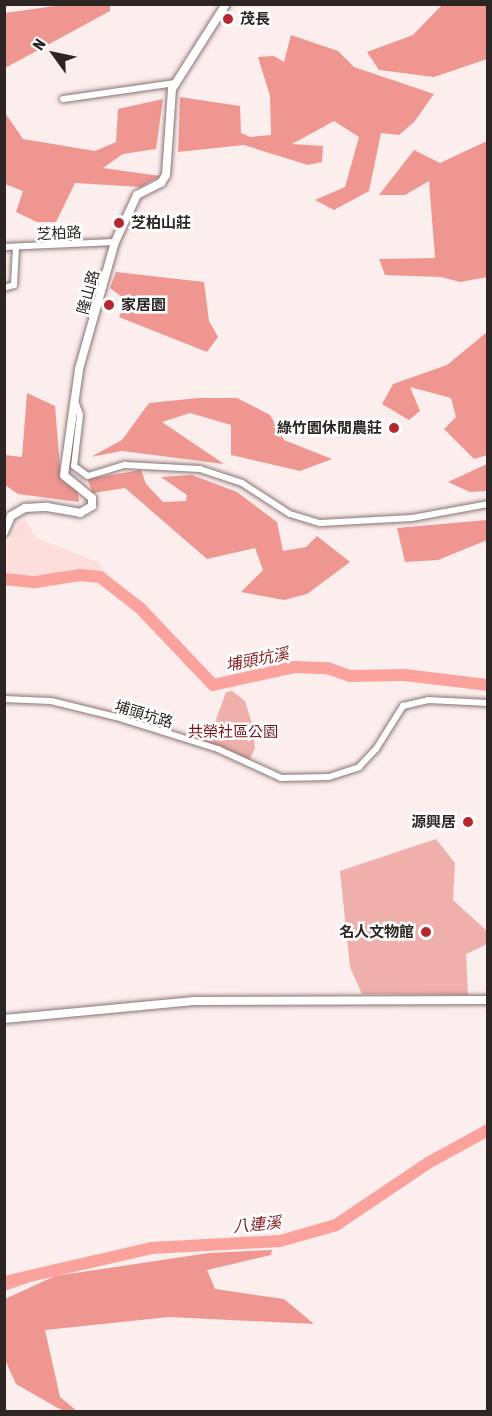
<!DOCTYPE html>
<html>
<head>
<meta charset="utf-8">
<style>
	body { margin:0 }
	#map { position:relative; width:492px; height:1416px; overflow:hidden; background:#fceeed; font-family:"Asap Condensed","Noto Sans TC",sans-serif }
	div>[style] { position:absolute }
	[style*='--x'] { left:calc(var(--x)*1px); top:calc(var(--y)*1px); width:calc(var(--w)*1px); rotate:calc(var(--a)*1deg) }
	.built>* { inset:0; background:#fededc }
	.green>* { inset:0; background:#efb0ac }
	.forest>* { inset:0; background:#ef9691 }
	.river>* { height:12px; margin:-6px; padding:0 6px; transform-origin:6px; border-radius:6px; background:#fca29d }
	.roads { filter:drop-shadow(0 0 2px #897473) drop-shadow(0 0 2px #897473) }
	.street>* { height:6px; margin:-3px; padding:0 3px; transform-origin:3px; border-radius:3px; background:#fff }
	.secondary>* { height:8px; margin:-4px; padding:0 4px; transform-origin:4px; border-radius:4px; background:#fff }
	.dots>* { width:16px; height:16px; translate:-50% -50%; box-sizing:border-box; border:3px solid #fff; border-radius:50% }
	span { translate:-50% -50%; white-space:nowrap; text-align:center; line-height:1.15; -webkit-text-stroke:5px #fff; paint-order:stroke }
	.poi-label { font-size:15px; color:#2d2524; font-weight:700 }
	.left { translate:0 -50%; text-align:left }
	.right { translate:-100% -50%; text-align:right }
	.street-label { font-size:15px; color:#2d2524 }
	.park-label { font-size:15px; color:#7a101a }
	.water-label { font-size:16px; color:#892226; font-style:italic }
	.frame { position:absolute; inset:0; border:6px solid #2d2524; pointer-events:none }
	.north { position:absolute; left:24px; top:24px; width:60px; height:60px; -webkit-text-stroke:4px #fff; paint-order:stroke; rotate:303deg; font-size:16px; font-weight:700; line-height:24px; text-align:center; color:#2d2524 }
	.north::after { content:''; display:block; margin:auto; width:21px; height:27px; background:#2d2524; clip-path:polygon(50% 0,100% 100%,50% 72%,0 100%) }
</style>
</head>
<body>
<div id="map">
	<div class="built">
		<i style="clip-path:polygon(25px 520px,36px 538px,98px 562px,109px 577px,85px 573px,45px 579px,5px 577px,5px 548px,19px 522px)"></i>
	</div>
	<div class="green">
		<i style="clip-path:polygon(232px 691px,245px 701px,252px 724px,255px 748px,249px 761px,200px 740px,216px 720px,226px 692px)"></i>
		<i style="clip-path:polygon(436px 839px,455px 863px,453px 900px,487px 931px,487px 944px,466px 954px,468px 995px,362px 994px,350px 967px,340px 871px)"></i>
		<i style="clip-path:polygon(27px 1271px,28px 1283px,5px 1291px,5px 1277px)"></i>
	</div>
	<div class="forest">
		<i style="clip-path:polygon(69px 4px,110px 5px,110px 11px,5px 68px,5px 13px)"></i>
		<i style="clip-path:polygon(442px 5px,487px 5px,487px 59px,434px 77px,379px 70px,367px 52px,413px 35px)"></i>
		<i style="clip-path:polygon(291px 35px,338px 51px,354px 67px,434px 94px,414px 122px,399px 135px,381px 133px,369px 191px,334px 210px,315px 200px,345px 187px,359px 137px,334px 121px,292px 144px,323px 146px,322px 162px,308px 165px,244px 145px,178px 152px,180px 97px,240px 106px,241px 133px,250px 137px,271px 135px,270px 96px,258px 57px,274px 56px,284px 62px)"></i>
		<i style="clip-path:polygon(163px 99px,156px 149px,123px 154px,103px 168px,160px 176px,141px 187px,75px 183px,56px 222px,37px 222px,16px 212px,23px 191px,5px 184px,5px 113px,23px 139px,95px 151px,116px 142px,118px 109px)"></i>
		<i style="clip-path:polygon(487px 141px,487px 277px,460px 282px,441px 277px,385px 275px,379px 259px,435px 258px,429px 181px,405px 195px,379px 195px,414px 150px,440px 163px)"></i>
		<i style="clip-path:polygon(116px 272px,204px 282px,209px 321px,218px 337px,207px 352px,119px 317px,126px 300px,110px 288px)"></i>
		<i style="clip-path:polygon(487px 332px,487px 455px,474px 459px,444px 429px,456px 417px,451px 398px,410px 387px,420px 411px,409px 420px,382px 404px,393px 384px,447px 365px)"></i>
		<i style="clip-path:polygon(27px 393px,55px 406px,61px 480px,78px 492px,79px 502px,18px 494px,5px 485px,5px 455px,22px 457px)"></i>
		<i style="clip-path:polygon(198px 398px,237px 398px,270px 415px,284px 440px,332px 459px,300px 471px,231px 455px,231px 425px,190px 413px,162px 422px,224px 464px,122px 451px,91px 457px,122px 440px,149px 403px)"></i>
		<i style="clip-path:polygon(487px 464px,487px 491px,470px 492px,448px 482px)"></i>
		<i style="clip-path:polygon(141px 470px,146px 484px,163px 502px,186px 501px,187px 495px,161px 477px,192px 475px,237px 492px,277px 522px,283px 551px,306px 547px,317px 536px,350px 562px,307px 594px,284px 600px,241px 592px,263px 570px,255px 548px,207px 559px,125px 488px,93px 493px,87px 479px)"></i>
		<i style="clip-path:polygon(487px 520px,487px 540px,438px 560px,405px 562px,397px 528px)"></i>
		<i style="clip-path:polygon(272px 1250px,271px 1255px,207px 1270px,215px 1289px,284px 1299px,314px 1324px,169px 1317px,45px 1330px,60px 1397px,77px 1411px,63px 1411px,16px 1384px,5px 1360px,5px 1299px,55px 1276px,209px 1253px)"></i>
	</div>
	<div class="river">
		<i style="--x:4;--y:579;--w:31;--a:6"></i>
		<i style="--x:35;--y:582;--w:46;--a:-8.8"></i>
		<i style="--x:80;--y:575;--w:20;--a:6"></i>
		<i style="--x:100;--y:577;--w:51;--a:37.8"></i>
		<i style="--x:140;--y:608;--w:106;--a:46.5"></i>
		<i style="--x:213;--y:685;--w:83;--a:-12.5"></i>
		<i style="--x:294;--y:667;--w:33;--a:2"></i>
		<i style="--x:327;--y:668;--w:24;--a:19"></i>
		<i style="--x:350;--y:676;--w:55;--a:-1"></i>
		<i style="--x:405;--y:675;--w:84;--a:6.9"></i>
		<i style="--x:4;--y:1282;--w:151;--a:-13"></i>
		<i style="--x:151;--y:1248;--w:129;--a:-3.1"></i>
		<i style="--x:280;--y:1241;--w:58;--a:-15.9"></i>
		<i style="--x:336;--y:1225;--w:111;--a:-34"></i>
		<i style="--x:428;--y:1163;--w:68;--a:-28.8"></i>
	</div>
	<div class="roads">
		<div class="street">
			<i style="--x:63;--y:99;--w:114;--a:-8.1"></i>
			<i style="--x:4;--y:247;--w:111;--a:-2.6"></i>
			<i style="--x:4;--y:288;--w:10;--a:-17"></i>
			<i style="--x:14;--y:285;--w:37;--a:-87"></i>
			<i style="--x:75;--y:401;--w:15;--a:70"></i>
			<i style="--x:80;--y:415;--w:51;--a:96.7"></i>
			<i style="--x:74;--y:466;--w:17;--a:36"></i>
			<i style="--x:88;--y:476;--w:39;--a:-17"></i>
			<i style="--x:125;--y:465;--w:75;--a:3.1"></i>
			<i style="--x:200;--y:469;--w:44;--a:18.4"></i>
			<i style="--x:242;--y:483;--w:57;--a:32.9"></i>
			<i style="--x:290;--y:514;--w:31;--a:17"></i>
			<i style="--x:320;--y:523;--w:92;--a:-3.1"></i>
			<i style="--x:412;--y:518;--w:77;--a:-10.4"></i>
			<i style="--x:4;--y:699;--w:47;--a:2.4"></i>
			<i style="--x:51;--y:701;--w:67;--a:13.8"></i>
			<i style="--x:116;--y:717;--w:107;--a:17.4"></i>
			<i style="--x:218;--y:749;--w:69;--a:24.7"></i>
			<i style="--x:281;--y:778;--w:48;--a:-1.2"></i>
			<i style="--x:329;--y:777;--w:32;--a:-18"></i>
			<i style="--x:359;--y:767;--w:25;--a:-47"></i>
			<i style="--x:376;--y:749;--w:51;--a:-57.9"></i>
			<i style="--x:403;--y:706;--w:26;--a:-13"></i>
			<i style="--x:428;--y:700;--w:60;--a:2.9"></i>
		</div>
		<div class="secondary">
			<i style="--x:4;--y:532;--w:17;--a:-66"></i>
			<i style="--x:11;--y:516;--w:16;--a:-30"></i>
			<i style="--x:25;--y:508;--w:22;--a:-3"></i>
			<i style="--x:47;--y:507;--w:34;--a:10"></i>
			<i style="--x:80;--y:513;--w:14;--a:-30"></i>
			<i style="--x:92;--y:506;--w:8;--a:-90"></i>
			<i style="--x:92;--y:498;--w:36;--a:-141"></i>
			<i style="--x:64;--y:475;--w:107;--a:-81.9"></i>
			<i style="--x:79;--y:369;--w:132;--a:-74.2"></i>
			<i style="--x:115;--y:242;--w:52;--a:-64.9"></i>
			<i style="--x:137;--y:195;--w:27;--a:-27"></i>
			<i style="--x:161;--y:183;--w:9;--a:-58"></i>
			<i style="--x:166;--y:175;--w:86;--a:-86"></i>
			<i style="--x:172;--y:89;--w:101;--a:-57.6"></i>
			<i style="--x:4;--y:1019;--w:191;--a:-5.4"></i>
			<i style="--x:194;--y:1001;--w:294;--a:-0.2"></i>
		</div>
	</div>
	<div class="dots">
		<i style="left:228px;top:19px;background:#b72730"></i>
		<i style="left:119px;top:223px;background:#b72730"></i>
		<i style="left:109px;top:305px;background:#b72730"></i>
		<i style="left:394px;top:428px;background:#b72730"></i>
		<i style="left:468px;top:822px;background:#b72730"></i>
		<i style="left:426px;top:932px;background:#b72730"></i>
	</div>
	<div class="poi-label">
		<span class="left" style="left:240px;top:19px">茂長</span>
		<span class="left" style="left:131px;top:223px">芝柏山莊</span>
		<span class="left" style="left:121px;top:305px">家居園</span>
		<span class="right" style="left:382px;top:428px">綠竹園休閒農莊</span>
		<span class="right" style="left:456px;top:822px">源興居</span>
		<span class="right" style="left:414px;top:932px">名人文物館</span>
	</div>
	<div class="street-label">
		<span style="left:59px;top:233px;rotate:-3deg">芝柏路</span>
		<span style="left:88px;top:292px;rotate:-75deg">隆山路</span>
		<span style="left:144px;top:714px;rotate:17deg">埔頭坑路</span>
	</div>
	<div class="park-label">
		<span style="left:233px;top:732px">共榮社區公園</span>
	</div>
	<div class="water-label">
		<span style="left:257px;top:659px;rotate:-11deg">埔頭坑溪</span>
		<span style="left:257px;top:1224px;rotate:-5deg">八連溪</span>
	</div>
	<div class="frame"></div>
	<div class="north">N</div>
</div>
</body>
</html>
